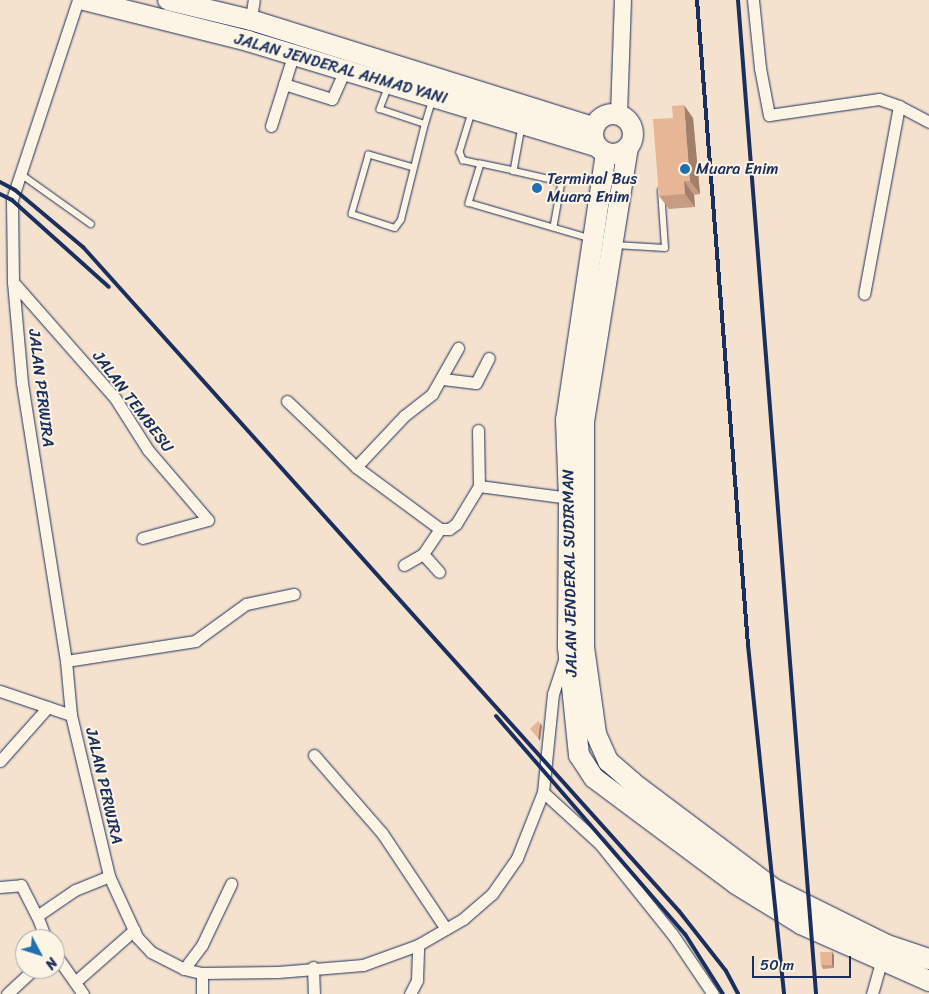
<!DOCTYPE html>
<html>
<head>
<meta charset="utf-8">
<style>
	body { margin:0 }
	#map { position:relative; width:929px; height:994px; overflow:hidden; background:#f5e2ce; font-family:Sriracha,sans-serif }
	div>[style] { position:absolute }
	[style*='--x'] { left:calc(var(--x)*1px); top:calc(var(--y)*1px); width:calc(var(--w)*1px); rotate:calc(var(--a)*1deg) }
	.roads { filter:drop-shadow(0 0 1px #1b2f5e) drop-shadow(0 0 1px #1b2f5e) }
	.service>* { height:5.5px; margin:-2.75px; padding:0 2.75px; transform-origin:2.75px; border-radius:2.75px; background:#fcf5e5 }
	.minor>* { height:11px; margin:-5.5px; padding:0 5.5px; transform-origin:5.5px; border-radius:5.5px; background:#fcf5e5 }
	.secondary>* { height:16px; margin:-8px; padding:0 8px; transform-origin:8px; border-radius:8px; background:#fcf5e5 }
	.trunk>* { height:20px; margin:-10px; padding:0 10px; transform-origin:10px; border-radius:10px; background:#fcf5e5 }
	.trunk>.ring { margin:-10px; padding:0; box-sizing:content-box; background:none; border:20px solid #fcf5e5; border-radius:50% }
	.rail>* { height:4px; margin:-2px; padding:0 2px; transform-origin:2px; border-radius:2px; background:#1b2f5e }
	.wall>* { inset:0; background:#c69d82 }
	.shaded-wall>* { inset:0; background:#a17f6a }
	.building>* { inset:0; background:#e6b697 }
	.dots>* { width:14px; height:14px; translate:-50% -50%; box-sizing:border-box; border:2px solid #fcf5e5; border-radius:50% }
	span { translate:-50% -50%; white-space:nowrap; text-align:center; line-height:1.15; -webkit-text-stroke:4px #fcf5e5; paint-order:stroke }
	.street-label { font-size:16px; color:#1b2f5e }
	.poi-label { font-size:16px; color:#1b2f5e }
	.left { translate:0 -50%; text-align:left }
	.north { position:absolute; left:15px; top:929px; width:50px; height:50px; box-sizing:border-box; background:#fcf5e5; border:1px solid #a2a6af; border-radius:50%; rotate:130deg; font-size:14px; font-weight:700; line-height:20px; text-align:center; color:#1b2f5e }
	.north::after { content:''; display:block; margin:auto; width:18px; height:22px; background:#1f6fb2; clip-path:polygon(50% 0,100% 100%,50% 72%,0 100%) }
	.scale { position:absolute; left:752px; top:956px; width:99px; height:22px; box-sizing:border-box; border:2px solid #1b2f5e; border-top:0; padding-left:6px; font-size:15px; line-height:18px; white-space:nowrap; color:#1b2f5e; -webkit-text-stroke:4px #fcf5e5; paint-order:stroke }
</style>
</head>
<body>
<div id="map">
	<div class="roads">
		<div class="service">
			<i style="--x:389;--y:86;--w:25;--a:111"></i>
			<i style="--x:380;--y:109;--w:47;--a:18.4"></i>
			<i style="--x:472;--y:113;--w:41;--a:107.1"></i>
			<i style="--x:460;--y:152;--w:9;--a:69"></i>
			<i style="--x:463;--y:160;--w:18;--a:13"></i>
			<i style="--x:522;--y:127;--w:45;--a:100.3"></i>
			<i style="--x:514;--y:171;--w:34;--a:-168"></i>
			<i style="--x:481;--y:164;--w:41;--a:107.1"></i>
			<i style="--x:469;--y:203;--w:125;--a:16.3"></i>
			<i style="--x:414;--y:168;--w:47;--a:-163.9"></i>
			<i style="--x:369;--y:155;--w:61;--a:106.1"></i>
			<i style="--x:352;--y:214;--w:45;--a:18"></i>
			<i style="--x:395;--y:228;--w:10;--a:-53"></i>
			<i style="--x:401;--y:220;--w:99;--a:-76"></i>
			<i style="--x:425;--y:124;--w:24;--a:-73"></i>
			<i style="--x:514;--y:171;--w:49;--a:12.9"></i>
			<i style="--x:562;--y:182;--w:46;--a:100.1"></i>
			<i style="--x:21;--y:174;--w:86;--a:35.5"></i>
			<i style="--x:615;--y:245;--w:50;--a:3.4"></i>
			<i style="--x:665;--y:248;--w:57;--a:-94"></i>
		</div>
		<div class="minor">
			<i style="--x:78;--y:0;--w:211;--a:108.3"></i>
			<i style="--x:12;--y:200;--w:82;--a:89.3"></i>
			<i style="--x:13;--y:282;--w:101;--a:84.9"></i>
			<i style="--x:22;--y:383;--w:281;--a:81"></i>
			<i style="--x:66;--y:661;--w:54;--a:84.7"></i>
			<i style="--x:71;--y:715;--w:165;--a:76.7"></i>
			<i style="--x:109;--y:876;--w:67;--a:65.3"></i>
			<i style="--x:137;--y:937;--w:21;--a:47"></i>
			<i style="--x:151;--y:952;--w:37;--a:27"></i>
			<i style="--x:184;--y:969;--w:18;--a:13"></i>
			<i style="--x:202;--y:973;--w:76;--a:-0.8"></i>
			<i style="--x:278;--y:972;--w:85;--a:-4.7"></i>
			<i style="--x:363;--y:965;--w:59;--a:-20"></i>
			<i style="--x:418;--y:945;--w:52;--a:-30"></i>
			<i style="--x:463;--y:919;--w:38;--a:-41"></i>
			<i style="--x:492;--y:894;--w:44;--a:-55.2"></i>
			<i style="--x:517;--y:858;--w:71;--a:-68.5"></i>
			<i style="--x:543;--y:792;--w:99;--a:-84.2"></i>
			<i style="--x:553;--y:694;--w:39;--a:-72"></i>
			<i style="--x:753;--y:0;--w:68;--a:84.1"></i>
			<i style="--x:760;--y:68;--w:48;--a:79.2"></i>
			<i style="--x:769;--y:115;--w:111;--a:-8.3"></i>
			<i style="--x:879;--y:99;--w:21;--a:19"></i>
			<i style="--x:899;--y:106;--w:191;--a:100.5"></i>
			<i style="--x:250;--y:24;--w:24;--a:-81"></i>
			<i style="--x:284;--y:84;--w:50;--a:17.4"></i>
			<i style="--x:332;--y:99;--w:30;--a:-66"></i>
			<i style="--x:899;--y:106;--w:34;--a:28"></i>
			<i style="--x:271;--y:126;--w:73;--a:-72.6"></i>
			<i style="--x:13;--y:282;--w:154;--a:48.7"></i>
			<i style="--x:115;--y:398;--w:62;--a:57.6"></i>
			<i style="--x:148;--y:450;--w:92;--a:49.4"></i>
			<i style="--x:208;--y:520;--w:68;--a:164.7"></i>
			<i style="--x:443;--y:379;--w:33;--a:7"></i>
			<i style="--x:476;--y:383;--w:28;--a:-63"></i>
			<i style="--x:287;--y:401;--w:95;--a:43.7"></i>
			<i style="--x:356;--y:467;--w:104;--a:36.4"></i>
			<i style="--x:440;--y:529;--w:9;--a:0"></i>
			<i style="--x:449;--y:529;--w:9;--a:-36"></i>
			<i style="--x:456;--y:524;--w:44;--a:-58.8"></i>
			<i style="--x:479;--y:486;--w:91;--a:7.6"></i>
			<i style="--x:478;--y:430;--w:56;--a:89"></i>
			<i style="--x:356;--y:467;--w:70;--a:-46.7"></i>
			<i style="--x:404;--y:416;--w:36;--a:-38"></i>
			<i style="--x:432;--y:394;--w:53;--a:-60.5"></i>
			<i style="--x:423;--y:554;--w:24;--a:48"></i>
			<i style="--x:404;--y:565;--w:22;--a:-30"></i>
			<i style="--x:423;--y:554;--w:30;--a:-56"></i>
			<i style="--x:66;--y:661;--w:131;--a:-8.8"></i>
			<i style="--x:195;--y:641;--w:63;--a:-36"></i>
			<i style="--x:246;--y:604;--w:49;--a:-11.8"></i>
			<i style="--x:0;--y:691;--w:75;--a:18.7"></i>
			<i style="--x:314;--y:755;--w:103;--a:48.9"></i>
			<i style="--x:382;--y:833;--w:115;--a:56.3"></i>
			<i style="--x:0;--y:761;--w:72;--a:-48.4"></i>
			<i style="--x:543;--y:792;--w:77;--a:42.4"></i>
			<i style="--x:600;--y:844;--w:117;--a:51.3"></i>
			<i style="--x:673;--y:935;--w:71;--a:55.9"></i>
			<i style="--x:0;--y:887;--w:21;--a:-5"></i>
			<i style="--x:21;--y:885;--w:35;--a:63"></i>
			<i style="--x:46;--y:939;--w:25;--a:-111"></i>
			<i style="--x:37;--y:916;--w:46;--a:-34.4"></i>
			<i style="--x:75;--y:890;--w:37;--a:-22"></i>
			<i style="--x:55;--y:954;--w:49;--a:55"></i>
			<i style="--x:313;--y:967;--w:27;--a:88"></i>
			<i style="--x:184;--y:969;--w:30;--a:-53"></i>
			<i style="--x:202;--y:945;--w:68;--a:-64.6"></i>
			<i style="--x:75;--y:982;--w:79;--a:-41.4"></i>
			<i style="--x:7;--y:994;--w:37;--a:-43"></i>
			<i style="--x:202;--y:994;--w:21;--a:-90"></i>
			<i style="--x:410;--y:994;--w:16;--a:-63"></i>
			<i style="--x:417;--y:980;--w:35;--a:-88"></i>
			<i style="--x:872;--y:994;--w:41;--a:-74.2"></i>
		</div>
		<div class="secondary">
			<i style="--x:619;--y:114;--w:114;--a:-88"></i>
		</div>
		<div class="trunk">
			<i style="--x:84;--y:0;--w:169;--a:14"></i>
			<i style="--x:248;--y:41;--w:363;--a:16.8"></i>
			<i style="--x:168;--y:0;--w:85;--a:13.5"></i>
			<i style="--x:251;--y:20;--w:358;--a:17.4"></i>
			<i class="ring" style="left:593px;top:114px;width:20px;height:20px"></i>
			<i style="--x:628;--y:147;--w:278;--a:99.1"></i>
			<i style="--x:584;--y:421;--w:226;--a:90"></i>
			<i style="--x:584;--y:647;--w:88;--a:82.1"></i>
			<i style="--x:596;--y:734;--w:30;--a:66"></i>
			<i style="--x:608;--y:761;--w:33;--a:41"></i>
			<i style="--x:633;--y:783;--w:176;--a:36.9"></i>
			<i style="--x:774;--y:889;--w:126;--a:26.4"></i>
			<i style="--x:887;--y:945;--w:44;--a:18.4"></i>
			<i style="--x:606;--y:153;--w:270;--a:98.5"></i>
			<i style="--x:566;--y:420;--w:78;--a:87.8"></i>
			<i style="--x:569;--y:498;--w:149;--a:90.4"></i>
			<i style="--x:568;--y:647;--w:109;--a:84.2"></i>
			<i style="--x:579;--y:755;--w:27;--a:57"></i>
			<i style="--x:594;--y:778;--w:177;--a:36.7"></i>
			<i style="--x:736;--y:884;--w:76;--a:31.6"></i>
			<i style="--x:801;--y:924;--w:140;--a:24"></i>
		</div>
	</div>
	<div class="rail">
		<i style="--x:697;--y:0;--w:647;--a:85.48"></i>
		<i style="--x:748;--y:645;--w:351;--a:84.1"></i>
		<i style="--x:738;--y:0;--w:997;--a:85.51"></i>
		<i style="--x:0;--y:182;--w:17;--a:28"></i>
		<i style="--x:15;--y:190;--w:89;--a:40"></i>
		<i style="--x:83;--y:247;--w:892;--a:48.09"></i>
		<i style="--x:679;--y:911;--w:76;--a:51.9"></i>
		<i style="--x:726;--y:971;--w:26;--a:62"></i>
		<i style="--x:0;--y:194;--w:13;--a:27"></i>
		<i style="--x:12;--y:200;--w:130;--a:41.9"></i>
		<i style="--x:496;--y:716;--w:289;--a:49.1"></i>
		<i style="--x:685;--y:934;--w:71;--a:57.7"></i>
	</div>
	<div class="wall">
		<i style="clip-path:polygon(693px 118px,700px 194px,694px 195px,695px 207px,669px 209px,659px 196px)"></i>
		<i style="clip-path:polygon(832px 952px,834px 955px,834px 968px,823px 969px,821px 965px)"></i>
	</div>
	<div class="shaded-wall">
		<i style="clip-path:polygon(684px 105px,693px 118px,700px 194px,690px 181px)"></i>
		<i style="clip-path:polygon(684px 181px,694px 195px,695px 207px,685px 194px)"></i>
		<i style="clip-path:polygon(540px 723px,542px 726px,540px 741px,538px 738px)"></i>
		<i style="clip-path:polygon(832px 952px,834px 955px,834px 968px,832px 965px)"></i>
	</div>
	<div class="building">
		<i style="clip-path:polygon(684px 105px,690px 181px,684px 181px,685px 194px,659px 196px,653px 119px,673px 118px,672px 106px)"></i>
		<i style="clip-path:polygon(538px 721px,540px 723px,538px 738px,530px 729px)"></i>
		<i style="clip-path:polygon(820px 952px,832px 952px,832px 965px,821px 965px)"></i>
	</div>
	<div class="dots">
		<i style="left:685px;top:169px;background:#1f6fb2"></i>
		<i style="left:537px;top:188px;background:#1f6fb2"></i>
	</div>
	<div class="street-label">
		<span style="left:341px;top:69px;rotate:16deg">JALAN JENDERAL AHMAD YANI</span>
		<span style="left:41px;top:388px;rotate:83deg">JALAN PERWIRA</span>
		<span style="left:133px;top:402px;rotate:53deg">JALAN TEMBESU</span>
		<span style="left:570px;top:573px;rotate:-91deg">JALAN JENDERAL SUDIRMAN</span>
		<span style="left:104px;top:786px;rotate:77deg">JALAN PERWIRA</span>
	</div>
	<div class="poi-label">
		<span class="left" style="left:696px;top:169px">Muara Enim</span>
		<span class="left" style="left:547px;top:188px">Terminal Bus<br>Muara Enim</span>
	</div>
	<div class="north">N</div>
	<div class="scale">50 m</div>
</div>
</body>
</html>
